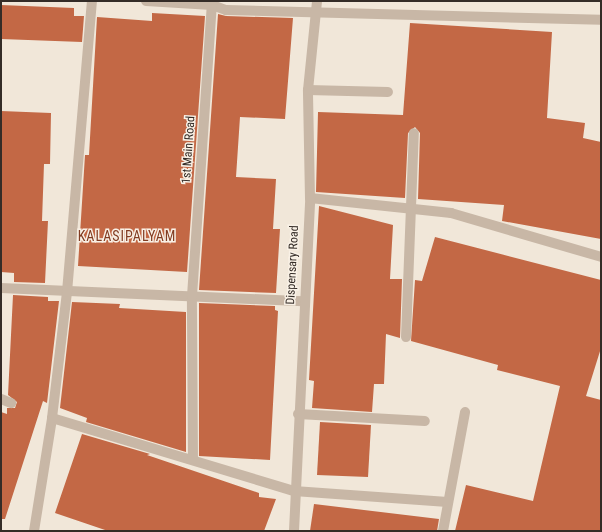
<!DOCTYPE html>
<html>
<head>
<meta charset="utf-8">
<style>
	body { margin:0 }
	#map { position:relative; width:602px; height:532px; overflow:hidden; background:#f1e7d9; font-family:"Roboto Condensed",sans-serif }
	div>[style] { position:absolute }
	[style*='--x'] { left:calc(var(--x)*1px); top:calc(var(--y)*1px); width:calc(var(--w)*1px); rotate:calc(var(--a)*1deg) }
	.building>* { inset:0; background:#c36845 }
	.minor>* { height:10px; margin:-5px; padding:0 5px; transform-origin:5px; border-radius:5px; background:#c8b7a6 }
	span { translate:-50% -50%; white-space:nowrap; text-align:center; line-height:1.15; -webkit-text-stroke:3px #f9f1e6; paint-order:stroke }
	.street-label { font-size:12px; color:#342c27 }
	.quarter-label { font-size:14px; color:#823c22; letter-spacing:1px }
	.frame { position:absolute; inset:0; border:2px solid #342c27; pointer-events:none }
</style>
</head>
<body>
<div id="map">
	<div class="building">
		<i style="clip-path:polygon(1px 5px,74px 8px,74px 16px,84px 16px,82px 42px,1px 39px)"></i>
		<i style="clip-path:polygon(152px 13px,205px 16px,187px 272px,78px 266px,85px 155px,89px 155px,97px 17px,152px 21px)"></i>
		<i style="clip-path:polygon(218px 14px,226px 16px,293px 18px,285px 119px,240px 117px,236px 177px,276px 179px,273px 229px,280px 229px,276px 293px,199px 290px)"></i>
		<i style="clip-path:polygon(410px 23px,552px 32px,547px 118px,585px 123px,583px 138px,601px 142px,601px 239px,502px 221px,504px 205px,418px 199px,420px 133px,415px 127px,408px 133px,405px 198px,316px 192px,318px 112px,403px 115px)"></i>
		<i style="clip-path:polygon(1px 111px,51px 113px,50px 164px,44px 164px,42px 221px,48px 221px,45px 283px,14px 282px,14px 273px,1px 272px)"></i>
		<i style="clip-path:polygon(319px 206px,393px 225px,390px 279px,402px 279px,400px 338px,386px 334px,384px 384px,374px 384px,372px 412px,312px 408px,314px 381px,309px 380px)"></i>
		<i style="clip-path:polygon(435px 237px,601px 280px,601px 348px,586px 396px,601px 400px,601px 531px,455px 531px,466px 485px,533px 501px,560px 386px,497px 370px,498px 365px,411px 341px,415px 280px,422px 281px)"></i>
		<i style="clip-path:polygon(13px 295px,48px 297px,48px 301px,59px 301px,47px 403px,43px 401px,5px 519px,1px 519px,1px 412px,7px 414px,7px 408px,15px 408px,17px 402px,8px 395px)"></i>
		<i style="clip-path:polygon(72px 302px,120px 304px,119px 308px,186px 312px,186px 452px,86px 422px,87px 418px,60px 408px)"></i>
		<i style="clip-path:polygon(199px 303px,275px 306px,275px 310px,278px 311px,270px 460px,199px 456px)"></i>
		<i style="clip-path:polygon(320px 422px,371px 425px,368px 477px,317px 475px)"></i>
		<i style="clip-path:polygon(82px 434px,150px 454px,147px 455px,259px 493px,259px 497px,276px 499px,264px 531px,108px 531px,55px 513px)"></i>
		<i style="clip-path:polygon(314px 504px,439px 519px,437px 531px,310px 531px)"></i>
	</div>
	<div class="minor">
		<i style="--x:146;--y:1;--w:66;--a:3.5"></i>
		<i style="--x:212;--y:5;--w:15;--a:20"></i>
		<i style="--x:226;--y:10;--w:375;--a:1.5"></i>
		<i style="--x:308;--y:90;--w:80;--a:1.4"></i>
		<i style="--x:310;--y:198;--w:142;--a:6.1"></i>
		<i style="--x:451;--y:213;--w:156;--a:16.3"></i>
		<i style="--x:1;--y:288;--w:302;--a:2.5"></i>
		<i style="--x:406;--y:337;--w:204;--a:-87.8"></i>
		<i style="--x:1;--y:399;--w:11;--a:22"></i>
		<i style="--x:298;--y:414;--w:127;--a:3.2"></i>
		<i style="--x:52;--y:418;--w:253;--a:16.8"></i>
		<i style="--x:294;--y:491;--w:154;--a:4.1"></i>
		<i style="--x:193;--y:459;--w:163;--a:-90.4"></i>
		<i style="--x:192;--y:296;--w:292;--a:-86.1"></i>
		<i style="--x:34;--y:531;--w:114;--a:-80.9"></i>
		<i style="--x:52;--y:418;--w:127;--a:-83.2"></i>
		<i style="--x:67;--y:292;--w:292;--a:-85.1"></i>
		<i style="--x:294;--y:531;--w:333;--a:-87.2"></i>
		<i style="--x:310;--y:198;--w:108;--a:-91.1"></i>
		<i style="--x:308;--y:90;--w:89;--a:-84.2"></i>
		<i style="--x:443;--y:531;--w:121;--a:-79.5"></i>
	</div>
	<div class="street-label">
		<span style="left:189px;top:150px;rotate:-86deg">1st Main Road</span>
		<span style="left:293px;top:265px;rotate:-87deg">Dispensary Road</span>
	</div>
	<div class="quarter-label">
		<span style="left:127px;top:236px">KALASIPALYAM</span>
	</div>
	<div class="frame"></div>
</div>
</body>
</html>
